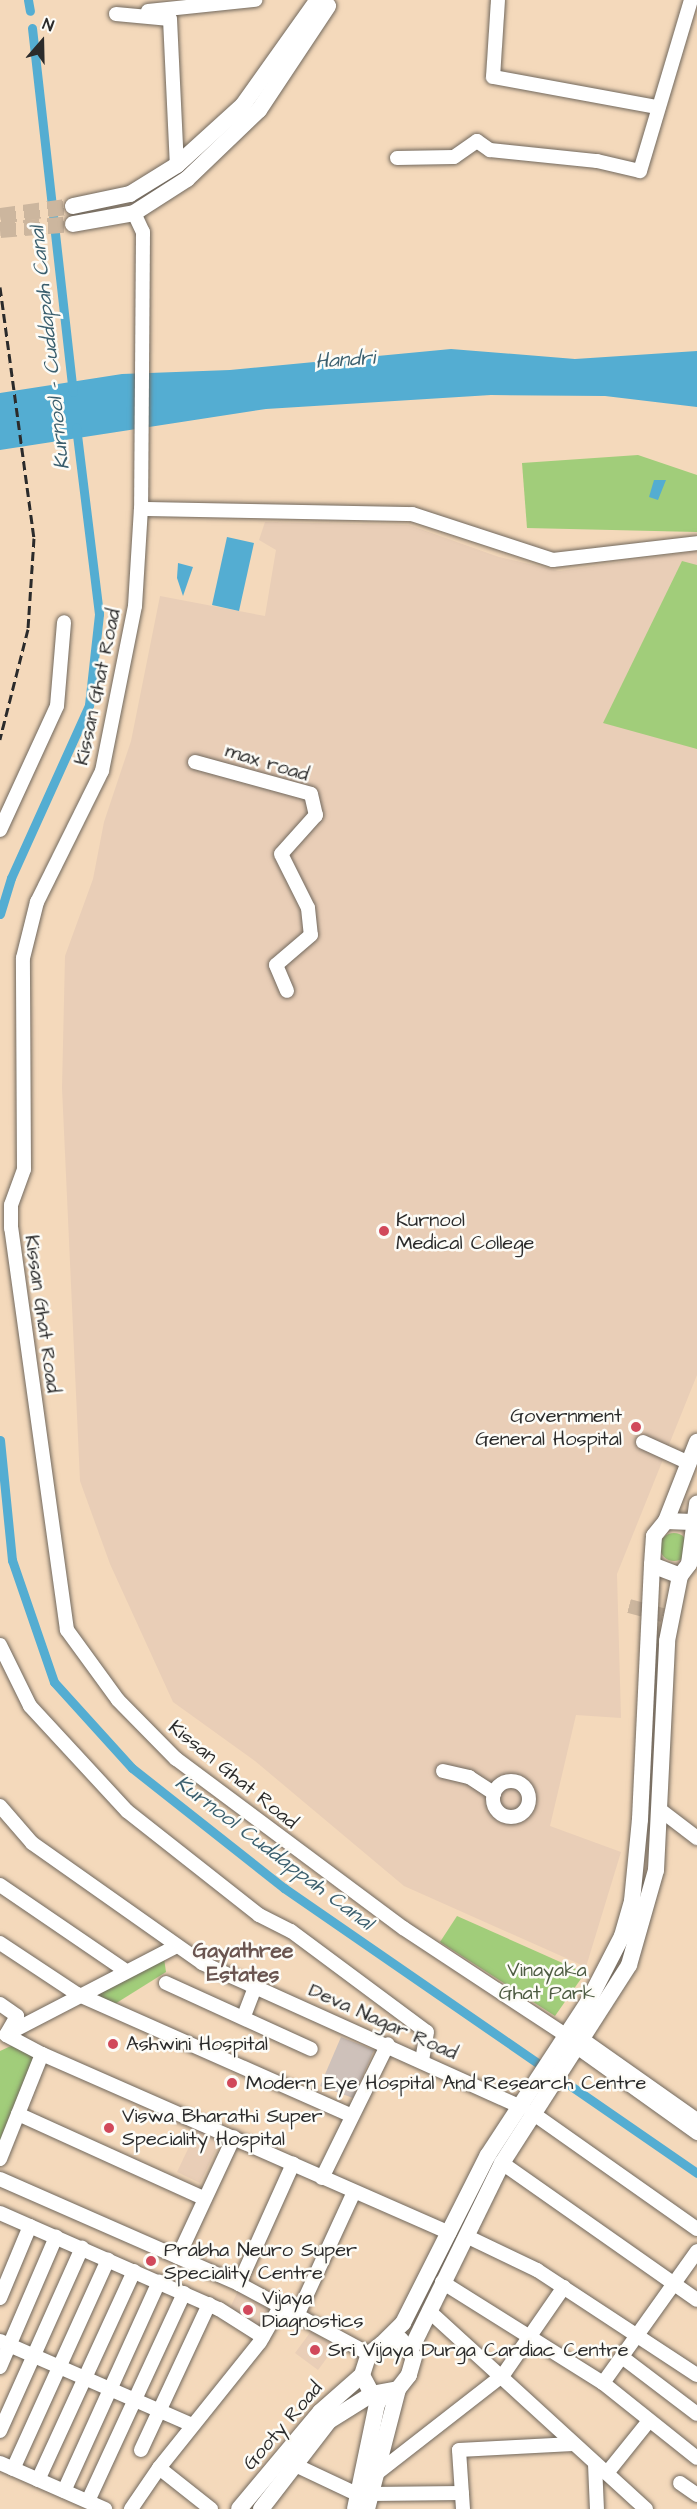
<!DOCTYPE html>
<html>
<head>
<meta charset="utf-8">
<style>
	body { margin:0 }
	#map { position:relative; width:697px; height:2509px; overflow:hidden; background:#f4d9bb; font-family:"Architects Daughter",sans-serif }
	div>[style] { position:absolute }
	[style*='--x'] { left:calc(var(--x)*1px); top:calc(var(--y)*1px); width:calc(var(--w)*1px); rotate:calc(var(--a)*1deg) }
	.built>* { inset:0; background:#e9ceb7 }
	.industrial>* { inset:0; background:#cec1ba }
	.green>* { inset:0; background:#a1cd7a }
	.round { border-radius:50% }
	.water>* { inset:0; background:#54add2 }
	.canal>* { height:9px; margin:-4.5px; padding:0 4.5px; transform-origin:4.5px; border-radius:4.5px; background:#54add2 }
	.minor-tunnel>* { height:14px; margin-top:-7px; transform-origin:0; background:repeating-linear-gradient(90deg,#ccb69e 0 14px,transparent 0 21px) }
	.major-tunnel>* { height:16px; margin-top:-8px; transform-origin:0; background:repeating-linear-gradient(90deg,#ccb69e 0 16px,transparent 0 24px) }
	.roads { filter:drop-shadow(0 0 2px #71685d) drop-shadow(0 0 2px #71685d) }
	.minor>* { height:14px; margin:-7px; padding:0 7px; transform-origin:7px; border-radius:7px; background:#fff }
	.minor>.ring { margin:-7px; padding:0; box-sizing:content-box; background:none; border:14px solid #fff; border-radius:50% }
	.major>* { height:16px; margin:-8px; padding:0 8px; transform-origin:8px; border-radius:8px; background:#fff }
	.rail>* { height:3px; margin-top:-1.5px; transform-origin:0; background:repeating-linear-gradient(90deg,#2b2b2b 0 9px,transparent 0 13.5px) }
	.dots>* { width:16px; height:16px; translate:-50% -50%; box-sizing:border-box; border:3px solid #fdfcf7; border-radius:50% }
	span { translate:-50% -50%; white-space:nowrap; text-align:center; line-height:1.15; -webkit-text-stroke:5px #fdfcf7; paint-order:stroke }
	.street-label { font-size:20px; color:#2b2b2b }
	.poi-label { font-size:20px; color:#2b2b2b }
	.left { translate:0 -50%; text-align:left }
	.right { translate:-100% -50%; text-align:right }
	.park-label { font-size:20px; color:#4e5c43 }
	.water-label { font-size:21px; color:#3b5f6e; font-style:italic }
	.neighbourhood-label { font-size:21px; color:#6a5550; font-weight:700 }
	.north { position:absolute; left:12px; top:12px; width:60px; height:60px; -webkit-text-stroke:4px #fdfcf7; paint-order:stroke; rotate:20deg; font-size:16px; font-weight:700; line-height:24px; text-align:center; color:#2b2b2b }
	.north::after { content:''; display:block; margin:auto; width:21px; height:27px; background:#2b2b2b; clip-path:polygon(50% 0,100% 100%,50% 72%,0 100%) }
</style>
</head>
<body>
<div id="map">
	<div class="built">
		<i style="clip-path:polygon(265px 522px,409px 525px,499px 557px,559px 571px,697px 551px,697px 1375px,617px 1574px,621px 1718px,576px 1715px,550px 1826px,621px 1852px,586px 1967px,404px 1886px,255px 1761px,173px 1702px,110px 1564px,80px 1481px,62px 1088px,65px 956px,93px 879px,104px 822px,131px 741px,160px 596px,265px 616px,276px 550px,259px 540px)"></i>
		<i style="clip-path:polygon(199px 2126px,222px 2137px,200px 2183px,177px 2172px)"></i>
		<i style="clip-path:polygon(239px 2289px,269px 2304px,259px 2329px,226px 2316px)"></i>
		<i style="clip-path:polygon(312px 2330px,335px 2347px,318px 2370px,295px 2353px)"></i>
	</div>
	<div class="industrial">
		<i style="clip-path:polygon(341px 2037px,374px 2050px,353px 2098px,320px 2086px)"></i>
	</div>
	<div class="green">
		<i style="clip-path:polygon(638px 455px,697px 475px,697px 532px,527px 528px,522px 463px)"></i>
		<i style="clip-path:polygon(682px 561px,697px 565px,697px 749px,603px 723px)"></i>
		<i class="round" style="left:660px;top:1533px;width:28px;height:28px"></i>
		<i style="clip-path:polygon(457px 1916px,585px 1973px,555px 2016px,440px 1942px)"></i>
		<i style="clip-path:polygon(164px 1958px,166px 1972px,110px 2007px,90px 1998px)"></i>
		<i style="clip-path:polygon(13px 2045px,39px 2059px,0 2154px,0 2051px)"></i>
	</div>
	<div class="water">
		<i style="clip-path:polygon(451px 349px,575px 359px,697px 351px,697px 407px,605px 396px,491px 395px,266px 409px,0 450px,0 393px,122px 374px,230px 370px)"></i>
		<i style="clip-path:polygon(654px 480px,666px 480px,658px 500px,649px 497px)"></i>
		<i style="clip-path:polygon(227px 537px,254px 543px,239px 611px,212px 605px)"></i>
		<i style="clip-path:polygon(178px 563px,193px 567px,183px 596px,177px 578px)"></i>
	</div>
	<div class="canal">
		<i style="--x:28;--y:0;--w:11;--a:80"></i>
		<i style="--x:32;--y:28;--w:366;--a:83.6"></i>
		<i style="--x:0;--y:914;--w:38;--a:-73"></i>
		<i style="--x:11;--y:878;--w:190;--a:-65.7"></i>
		<i style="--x:89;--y:705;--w:92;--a:-83.7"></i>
		<i style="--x:99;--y:614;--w:188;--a:-97"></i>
		<i style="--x:0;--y:1440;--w:121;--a:84.3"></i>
		<i style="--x:12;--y:1560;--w:129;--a:71"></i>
		<i style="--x:54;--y:1682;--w:116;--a:47.8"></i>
		<i style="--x:132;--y:1768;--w:194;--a:38.3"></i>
		<i style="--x:284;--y:1888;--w:502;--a:34.61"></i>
	</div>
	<div class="minor-tunnel">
		<i style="--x:629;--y:1606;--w:50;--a:15.2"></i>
	</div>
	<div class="major-tunnel">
		<i style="--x:0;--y:216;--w:74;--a:-7.8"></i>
		<i style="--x:0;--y:230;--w:73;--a:-4.7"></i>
	</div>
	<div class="roads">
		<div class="minor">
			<i style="--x:498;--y:0;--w:77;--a:93.7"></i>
			<i style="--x:493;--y:77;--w:167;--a:10.4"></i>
			<i style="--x:148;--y:11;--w:108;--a:-5.9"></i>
			<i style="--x:116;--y:14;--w:54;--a:5.3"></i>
			<i style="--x:170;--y:19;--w:146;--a:87.3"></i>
			<i style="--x:397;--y:158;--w:57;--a:-1"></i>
			<i style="--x:454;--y:157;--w:28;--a:-35"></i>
			<i style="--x:477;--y:141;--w:16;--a:35"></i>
			<i style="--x:490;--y:150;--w:108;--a:5.9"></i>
			<i style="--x:597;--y:161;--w:44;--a:13.1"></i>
			<i style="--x:640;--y:171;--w:178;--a:-73.4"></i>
			<i style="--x:134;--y:213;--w:21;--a:65"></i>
			<i style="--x:143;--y:232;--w:277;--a:90.4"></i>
			<i style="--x:195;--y:762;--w:120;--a:15.4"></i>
			<i style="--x:311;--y:794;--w:22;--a:77"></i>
			<i style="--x:316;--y:815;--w:52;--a:131.9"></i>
			<i style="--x:281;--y:854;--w:60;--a:63.4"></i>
			<i style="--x:308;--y:908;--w:27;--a:84"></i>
			<i style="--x:311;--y:935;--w:46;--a:139.4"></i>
			<i style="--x:276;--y:965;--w:28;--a:67"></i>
			<i style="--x:0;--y:830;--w:136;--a:-65.3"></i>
			<i style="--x:57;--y:706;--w:84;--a:-85.2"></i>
			<i style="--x:643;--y:1442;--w:51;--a:24.5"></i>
			<i style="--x:0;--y:1645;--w:68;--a:63.8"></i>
			<i style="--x:30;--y:1706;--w:143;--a:47.3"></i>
			<i style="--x:127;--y:1811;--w:168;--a:38.2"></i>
			<i style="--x:259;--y:1915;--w:36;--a:27"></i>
			<i style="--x:291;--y:1931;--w:169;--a:36.6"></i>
			<i style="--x:427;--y:2032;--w:28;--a:100"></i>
			<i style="--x:443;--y:1771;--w:27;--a:13"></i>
			<i style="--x:469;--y:1777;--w:30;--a:33"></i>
			<i class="ring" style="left:493px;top:1781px;width:22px;height:22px"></i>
			<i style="--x:0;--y:1806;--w:49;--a:49.1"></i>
			<i style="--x:32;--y:1843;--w:208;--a:35.2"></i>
			<i style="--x:202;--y:1963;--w:348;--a:24.3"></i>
			<i style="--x:663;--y:1812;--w:43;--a:37.4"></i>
			<i style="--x:0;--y:1885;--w:149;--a:34.3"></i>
			<i style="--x:0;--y:1943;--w:92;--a:33.5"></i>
			<i style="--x:77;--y:1994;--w:299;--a:23.9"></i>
			<i style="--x:166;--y:1983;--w:159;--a:24.5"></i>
			<i style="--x:0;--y:2004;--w:21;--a:35"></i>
			<i style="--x:17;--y:2016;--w:22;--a:120"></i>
			<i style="--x:6;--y:2035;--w:41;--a:27.8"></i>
			<i style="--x:42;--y:2054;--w:445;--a:23.7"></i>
			<i style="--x:244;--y:2016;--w:30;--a:-69"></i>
			<i style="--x:7;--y:2034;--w:189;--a:-27.4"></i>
			<i style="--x:567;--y:2036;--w:196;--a:-146.6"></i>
			<i style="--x:403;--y:1928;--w:283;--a:-143.3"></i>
			<i style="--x:176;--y:1759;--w:83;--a:-134.5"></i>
			<i style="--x:118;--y:1700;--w:87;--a:-126.1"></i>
			<i style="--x:67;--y:1630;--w:406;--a:-97.9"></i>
			<i style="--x:11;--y:1228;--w:23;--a:-90"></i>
			<i style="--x:11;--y:1205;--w:38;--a:-70"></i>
			<i style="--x:24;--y:1169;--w:211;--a:-90.3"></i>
			<i style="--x:23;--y:958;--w:58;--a:-76"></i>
			<i style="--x:37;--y:902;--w:146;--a:-63.6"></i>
			<i style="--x:102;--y:771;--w:168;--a:-78.7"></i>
			<i style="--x:135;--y:606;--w:97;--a:-86.5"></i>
			<i style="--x:141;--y:509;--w:271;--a:1.1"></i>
			<i style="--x:412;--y:514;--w:148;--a:18.1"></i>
			<i style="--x:553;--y:560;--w:145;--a:-6.7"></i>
			<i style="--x:582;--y:2039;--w:141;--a:35.2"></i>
			<i style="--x:577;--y:2047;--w:148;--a:35.6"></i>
			<i style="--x:531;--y:2112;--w:203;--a:35.2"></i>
			<i style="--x:18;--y:2114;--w:205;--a:24.4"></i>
			<i style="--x:0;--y:2159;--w:113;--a:-68.2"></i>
			<i style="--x:502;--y:2163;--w:238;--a:35.1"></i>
			<i style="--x:322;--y:2178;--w:149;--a:-63.8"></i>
			<i style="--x:0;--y:2179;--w:261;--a:23.7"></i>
			<i style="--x:239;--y:2284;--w:148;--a:28.3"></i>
			<i style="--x:0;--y:2213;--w:239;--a:23.7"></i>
			<i style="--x:219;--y:2309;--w:52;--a:32.5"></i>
			<i style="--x:466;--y:2236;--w:79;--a:25.6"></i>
			<i style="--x:537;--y:2270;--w:191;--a:33.3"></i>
			<i style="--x:178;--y:2257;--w:132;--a:-65"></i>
			<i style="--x:442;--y:2282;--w:190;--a:32.1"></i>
			<i style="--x:603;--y:2383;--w:120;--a:38.6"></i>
			<i style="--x:239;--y:2284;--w:132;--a:-65.8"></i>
			<i style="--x:0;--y:2298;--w:78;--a:-67.4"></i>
			<i style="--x:429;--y:2311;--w:294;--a:42.4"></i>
			<i style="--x:296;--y:2318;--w:139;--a:-65.3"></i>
			<i style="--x:0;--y:2341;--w:210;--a:23.6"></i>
			<i style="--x:622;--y:2357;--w:94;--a:37.2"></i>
			<i style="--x:0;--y:2367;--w:142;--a:-66.7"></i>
			<i style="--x:603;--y:2383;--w:162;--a:-54.5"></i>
			<i style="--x:0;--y:2431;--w:201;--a:-65.9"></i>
			<i style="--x:141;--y:2450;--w:161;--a:-65"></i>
			<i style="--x:0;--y:2463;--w:115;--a:23.7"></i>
			<i style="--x:293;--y:2464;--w:73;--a:25.2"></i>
			<i style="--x:595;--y:2464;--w:45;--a:87.5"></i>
			<i style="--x:13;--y:2469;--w:230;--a:-65.6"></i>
			<i style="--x:607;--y:2473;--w:65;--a:-51.2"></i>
			<i style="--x:376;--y:2474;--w:161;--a:-37.9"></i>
			<i style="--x:503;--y:2375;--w:107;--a:-55.3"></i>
			<i style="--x:38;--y:2480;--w:230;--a:-65.3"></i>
			<i style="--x:680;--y:2483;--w:21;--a:35"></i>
			<i style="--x:64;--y:2491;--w:230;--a:-65.6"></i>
			<i style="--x:370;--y:2494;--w:92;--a:-0.6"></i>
			<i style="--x:88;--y:2501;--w:229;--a:-65.2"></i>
			<i style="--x:131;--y:2509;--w:50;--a:-55.7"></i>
			<i style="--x:211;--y:2509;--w:66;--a:-141.7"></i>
			<i style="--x:159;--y:2468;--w:161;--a:-51.3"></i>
			<i style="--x:260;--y:2342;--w:40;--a:-60.3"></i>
			<i style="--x:463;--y:2509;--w:59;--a:-93.9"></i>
			<i style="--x:459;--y:2450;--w:114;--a:-3"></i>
		</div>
		<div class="major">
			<i style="--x:73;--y:206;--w:58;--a:-11.9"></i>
			<i style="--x:130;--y:194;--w:55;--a:-31.7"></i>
			<i style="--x:177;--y:165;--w:89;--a:-42.3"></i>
			<i style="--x:243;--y:105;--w:128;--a:-54.6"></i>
			<i style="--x:73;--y:224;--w:62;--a:-10.2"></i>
			<i style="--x:134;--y:213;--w:63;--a:-32.7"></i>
			<i style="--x:187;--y:179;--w:100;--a:-43.8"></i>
			<i style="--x:259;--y:110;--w:125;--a:-56.4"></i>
			<i style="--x:666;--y:1521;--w:85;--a:-68.6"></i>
			<i style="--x:692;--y:1522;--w:26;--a:-178"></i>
			<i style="--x:666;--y:1521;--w:19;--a:129"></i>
			<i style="--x:654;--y:1536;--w:29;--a:94"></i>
			<i style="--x:652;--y:1565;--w:30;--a:21"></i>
			<i style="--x:680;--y:1576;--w:15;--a:-53"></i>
			<i style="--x:689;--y:1564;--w:61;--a:-82.4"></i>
			<i style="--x:401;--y:2340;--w:21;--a:53"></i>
			<i style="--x:414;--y:2357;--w:19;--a:106"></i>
			<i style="--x:409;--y:2375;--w:18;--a:128"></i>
			<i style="--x:398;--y:2389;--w:26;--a:169"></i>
			<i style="--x:372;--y:2394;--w:21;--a:-118"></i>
			<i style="--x:362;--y:2375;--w:22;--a:-72"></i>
			<i style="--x:369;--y:2354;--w:16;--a:-38"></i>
			<i style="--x:382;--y:2344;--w:19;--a:-12"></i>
			<i style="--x:382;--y:2344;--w:30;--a:-45"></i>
			<i style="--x:403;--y:2323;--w:188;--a:-63.2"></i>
			<i style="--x:488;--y:2155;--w:183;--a:-56.8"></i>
			<i style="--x:588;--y:2002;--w:74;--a:-62.7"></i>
			<i style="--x:622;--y:1936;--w:36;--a:-74"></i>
			<i style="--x:632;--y:1901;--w:82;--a:-84.4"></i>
			<i style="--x:640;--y:1819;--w:254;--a:-87.3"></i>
			<i style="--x:411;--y:2349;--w:207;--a:-63.9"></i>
			<i style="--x:502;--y:2163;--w:235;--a:-57.3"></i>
			<i style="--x:629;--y:1965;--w:99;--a:-74.1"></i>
			<i style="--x:656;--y:1870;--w:229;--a:-87.2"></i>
			<i style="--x:667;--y:1641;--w:66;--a:-78.7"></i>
			<i style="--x:239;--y:2509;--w:126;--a:-50.1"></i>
			<i style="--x:320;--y:2412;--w:56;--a:-41.4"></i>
			<i style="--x:261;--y:2509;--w:111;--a:-52.3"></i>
			<i style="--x:329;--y:2421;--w:51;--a:-32.1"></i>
			<i style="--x:355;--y:2509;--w:107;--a:-78.2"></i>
			<i style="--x:377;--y:2404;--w:13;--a:-58"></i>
			<i style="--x:367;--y:2509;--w:124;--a:-75.5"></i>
		</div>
	</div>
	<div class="rail">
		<i style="--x:0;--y:287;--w:253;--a:82.3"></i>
		<i style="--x:34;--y:538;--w:91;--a:93.8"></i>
		<i style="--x:28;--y:629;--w:114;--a:104.3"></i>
	</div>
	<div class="dots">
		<i style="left:384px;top:1231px;background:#d1495b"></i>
		<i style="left:636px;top:1427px;background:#d1495b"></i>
		<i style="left:113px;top:2044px;background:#d1495b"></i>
		<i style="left:232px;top:2083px;background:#d1495b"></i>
		<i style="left:109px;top:2128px;background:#d1495b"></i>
		<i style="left:151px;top:2261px;background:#d1495b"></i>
		<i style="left:248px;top:2310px;background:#d1495b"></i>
		<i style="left:315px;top:2350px;background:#d1495b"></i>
	</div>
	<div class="street-label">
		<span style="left:98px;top:687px;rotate:-78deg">Kissan Ghat Road</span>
		<span style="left:267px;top:763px;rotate:17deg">max road</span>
		<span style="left:42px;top:1314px;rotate:82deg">Kissan Ghat Road</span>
		<span style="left:233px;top:1775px;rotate:39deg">Kissan Ghat Road</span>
		<span style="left:383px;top:2022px;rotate:24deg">Deva Nagar Road</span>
		<span style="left:283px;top:2426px;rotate:-49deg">Gooty Road</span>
	</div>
	<div class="poi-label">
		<span class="left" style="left:396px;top:1232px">Kurnool<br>Medical College</span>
		<span class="right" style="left:622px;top:1428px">Government<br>General Hospital</span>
		<span class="left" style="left:126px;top:2044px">Ashwini Hospital</span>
		<span class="left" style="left:246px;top:2083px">Modern Eye Hospital And Research Centre</span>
		<span class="left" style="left:122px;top:2128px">Viswa Bharathi Super<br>Speciality Hospital</span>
		<span class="left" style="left:164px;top:2262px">Prabha Neuro Super<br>Speciality Centre</span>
		<span class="left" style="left:262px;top:2310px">Vijaya<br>Diagnostics</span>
		<span class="left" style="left:328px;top:2350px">Sri Vijaya Durga Cardiac Centre</span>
	</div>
	<div class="park-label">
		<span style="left:547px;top:1982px">Vinayaka<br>Ghat Park</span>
	</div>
	<div class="water-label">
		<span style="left:50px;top:348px;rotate:-96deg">Kurnool - Cuddapah Canal</span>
		<span style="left:345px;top:360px;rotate:-4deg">Handri</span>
		<span style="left:274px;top:1853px;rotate:37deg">Kurnool Cuddappah Canal</span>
	</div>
	<div class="neighbourhood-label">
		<span style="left:243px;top:1963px">Gayathree<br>Estates</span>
	</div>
	<div class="north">N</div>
</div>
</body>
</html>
